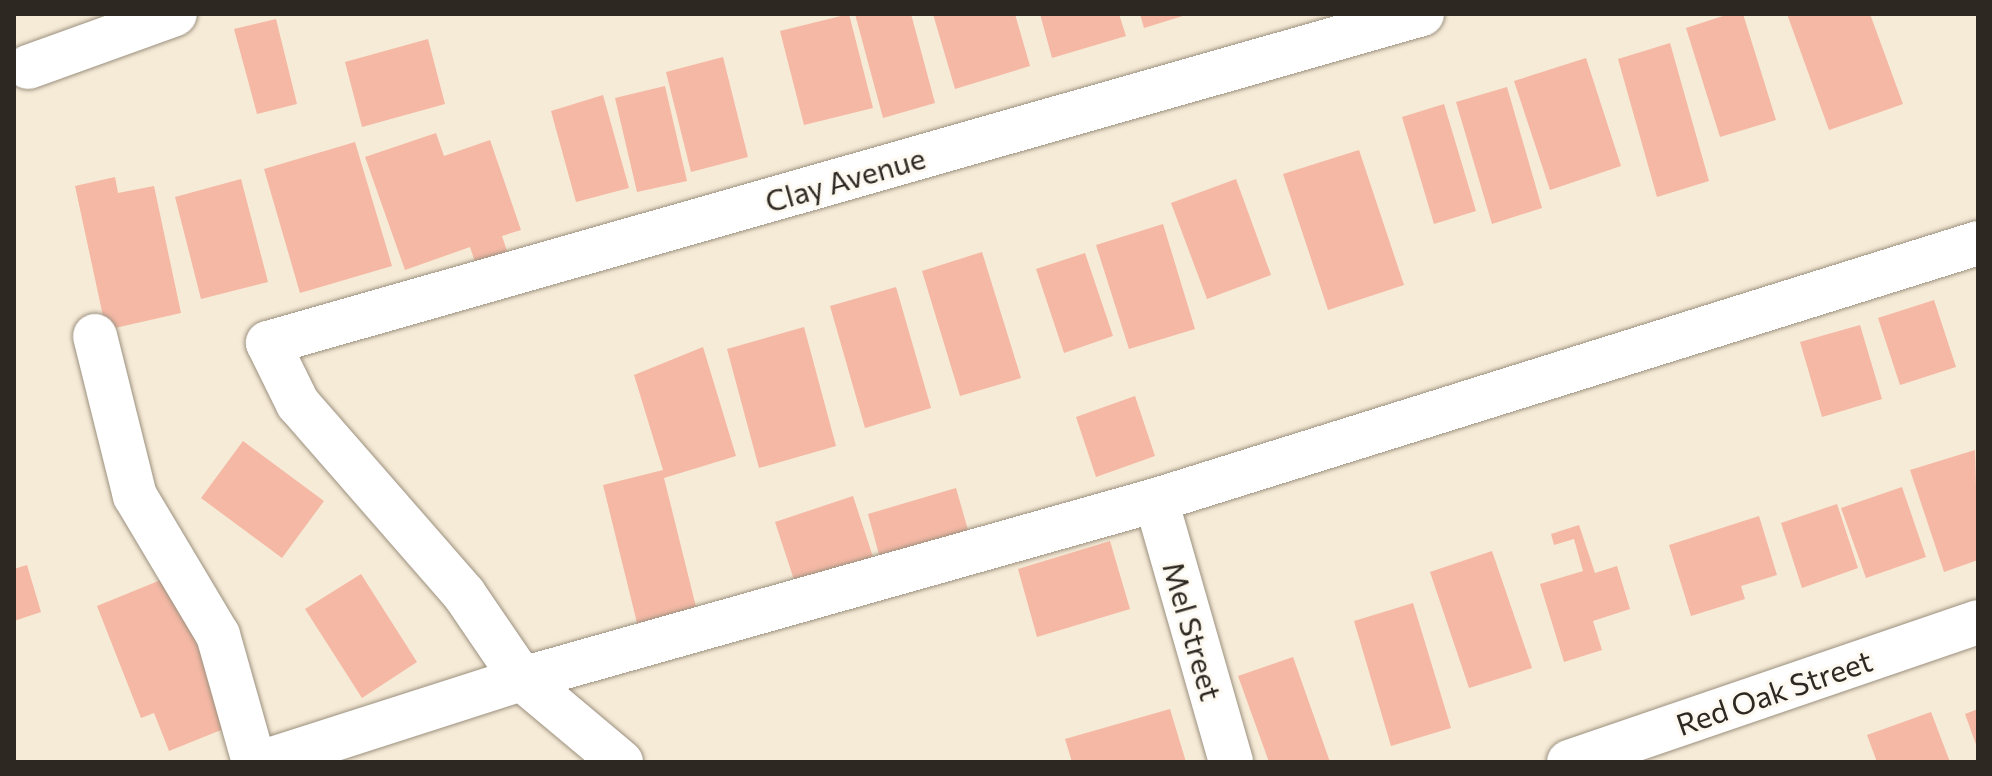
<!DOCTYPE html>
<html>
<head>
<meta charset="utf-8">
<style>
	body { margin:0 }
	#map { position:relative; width:1992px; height:776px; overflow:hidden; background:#f6ebd7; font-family:Commissioner,sans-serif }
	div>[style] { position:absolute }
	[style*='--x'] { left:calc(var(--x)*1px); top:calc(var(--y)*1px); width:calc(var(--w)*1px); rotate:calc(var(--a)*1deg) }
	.building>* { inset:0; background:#f4b8a5 }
	.roads { filter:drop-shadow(0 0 2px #9b907e) drop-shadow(0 0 2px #9b907e) }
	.minor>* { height:44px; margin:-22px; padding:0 22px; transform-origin:22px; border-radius:22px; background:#fff }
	span { translate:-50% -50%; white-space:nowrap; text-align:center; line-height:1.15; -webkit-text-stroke:6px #fdf9f1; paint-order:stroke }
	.street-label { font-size:30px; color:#2d2922 }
	.frame { position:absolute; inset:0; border:16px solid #2d2922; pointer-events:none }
</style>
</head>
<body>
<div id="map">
	<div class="building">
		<i style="clip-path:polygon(849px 14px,873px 108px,804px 125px,780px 31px)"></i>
		<i style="clip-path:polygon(855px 14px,911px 14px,935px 103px,883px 118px)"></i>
		<i style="clip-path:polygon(933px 14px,1015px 14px,1030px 66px,955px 89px)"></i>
		<i style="clip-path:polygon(1040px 14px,1119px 14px,1126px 36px,1052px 58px)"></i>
		<i style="clip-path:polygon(1140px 14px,1186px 14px,1186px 15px,1144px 28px)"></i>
		<i style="clip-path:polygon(1729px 14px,1743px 14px,1776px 120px,1720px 137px,1686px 28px)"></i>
		<i style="clip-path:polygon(1787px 14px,1870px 14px,1903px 104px,1829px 130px)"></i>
		<i style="clip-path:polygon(276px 19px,297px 104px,257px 114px,234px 29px)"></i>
		<i style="clip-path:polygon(428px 39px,445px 104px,362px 127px,345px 62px)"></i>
		<i style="clip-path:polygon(1670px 43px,1709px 181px,1657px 197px,1618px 59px)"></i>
		<i style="clip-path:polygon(723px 57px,748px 157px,691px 172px,666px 72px)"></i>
		<i style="clip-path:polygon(1586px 58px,1621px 166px,1550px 190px,1514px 81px)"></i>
		<i style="clip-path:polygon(665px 86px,687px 181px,637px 192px,615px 98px)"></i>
		<i style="clip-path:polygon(1507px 87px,1542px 208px,1492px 224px,1456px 102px)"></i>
		<i style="clip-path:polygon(603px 95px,629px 188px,576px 202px,551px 111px)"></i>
		<i style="clip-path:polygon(1444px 104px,1476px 211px,1434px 224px,1402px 117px)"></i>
		<i style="clip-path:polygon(436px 133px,444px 156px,490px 140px,521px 230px,502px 236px,509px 257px,477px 268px,470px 247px,405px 270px,365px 157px)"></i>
		<i style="clip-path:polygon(355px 142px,392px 266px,300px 293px,264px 169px)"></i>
		<i style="clip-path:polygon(1359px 150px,1404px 285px,1328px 310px,1283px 174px)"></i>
		<i style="clip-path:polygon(115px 177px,118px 193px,154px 186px,181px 313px,106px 330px,75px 186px)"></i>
		<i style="clip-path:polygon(241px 179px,268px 282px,201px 299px,175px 197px)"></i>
		<i style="clip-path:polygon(1236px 179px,1271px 275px,1207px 299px,1171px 203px)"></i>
		<i style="clip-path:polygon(1163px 224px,1195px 329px,1129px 349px,1096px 245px)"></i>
		<i style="clip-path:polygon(982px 252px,1021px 378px,960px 396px,922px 271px)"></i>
		<i style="clip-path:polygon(1085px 253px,1113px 336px,1064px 353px,1036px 269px)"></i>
		<i style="clip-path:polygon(896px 287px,931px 408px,865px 428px,830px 306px)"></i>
		<i style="clip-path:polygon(1934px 300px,1956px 367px,1900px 385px,1878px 318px)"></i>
		<i style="clip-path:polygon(1860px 325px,1882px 399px,1822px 417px,1800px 342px)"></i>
		<i style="clip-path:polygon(804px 327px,836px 446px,759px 468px,727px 349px)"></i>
		<i style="clip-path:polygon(703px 347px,736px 456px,664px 478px,698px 615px,639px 631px,603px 485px,663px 470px,634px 375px)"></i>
		<i style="clip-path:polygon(1135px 396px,1155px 456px,1096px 477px,1076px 417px)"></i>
		<i style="clip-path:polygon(243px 441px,324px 501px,282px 558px,201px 498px)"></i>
		<i style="clip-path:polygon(1975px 450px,1978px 560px,1944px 572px,1910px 470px)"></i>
		<i style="clip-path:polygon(1902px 487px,1926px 557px,1866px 578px,1841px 508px)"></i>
		<i style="clip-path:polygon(956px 488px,970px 537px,881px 562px,868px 514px)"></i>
		<i style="clip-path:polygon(853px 496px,876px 566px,798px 592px,775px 522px)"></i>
		<i style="clip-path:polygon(1837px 504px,1858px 568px,1802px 588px,1781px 523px)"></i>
		<i style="clip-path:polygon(1759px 516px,1777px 575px,1741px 586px,1745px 599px,1691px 616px,1669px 545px)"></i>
		<i style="clip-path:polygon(1579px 525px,1595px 573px,1617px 566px,1630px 609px,1593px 621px,1602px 650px,1564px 662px,1540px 584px,1583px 571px,1574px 539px,1554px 545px,1551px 534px)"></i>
		<i style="clip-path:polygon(1110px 541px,1130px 609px,1037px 637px,1018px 569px)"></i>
		<i style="clip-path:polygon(1492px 551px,1532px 668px,1469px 688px,1430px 572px)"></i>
		<i style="clip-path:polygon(27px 565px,41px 612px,14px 621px,14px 569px)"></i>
		<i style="clip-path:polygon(361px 574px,417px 662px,362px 698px,305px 609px)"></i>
		<i style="clip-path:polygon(173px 575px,231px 726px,169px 751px,154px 713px,141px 718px,97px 606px)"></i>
		<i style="clip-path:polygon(1413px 603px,1451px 728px,1391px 746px,1354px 621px)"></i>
		<i style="clip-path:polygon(1293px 657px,1330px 762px,1269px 762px,1238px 676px)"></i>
		<i style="clip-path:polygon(1170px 709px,1186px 762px,1072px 762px,1065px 739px)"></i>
		<i style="clip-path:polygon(1978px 709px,1978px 750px,1965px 714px)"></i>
		<i style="clip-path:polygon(1931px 712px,1950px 762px,1877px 762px,1867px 735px)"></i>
	</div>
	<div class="roads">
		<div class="minor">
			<i style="--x:28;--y:67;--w:156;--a:-19.8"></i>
			<i style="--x:95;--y:336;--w:165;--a:76"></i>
			<i style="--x:135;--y:496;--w:162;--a:59.2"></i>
			<i style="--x:218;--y:635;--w:132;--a:74.2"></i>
			<i style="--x:1156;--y:500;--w:273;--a:74"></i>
			<i style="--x:263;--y:762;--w:272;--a:-17.8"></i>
			<i style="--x:522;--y:679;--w:659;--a:-15.77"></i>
			<i style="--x:1156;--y:500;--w:861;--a:-17.36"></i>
			<i style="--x:621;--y:762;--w:129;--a:-140"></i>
			<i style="--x:522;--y:679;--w:103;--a:-124.3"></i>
			<i style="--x:464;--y:594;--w:252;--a:-131.1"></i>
			<i style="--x:298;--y:404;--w:68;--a:-116.2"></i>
			<i style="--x:268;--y:343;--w:1200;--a:-15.91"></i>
			<i style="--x:1569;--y:762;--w:432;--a:-18.9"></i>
		</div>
	</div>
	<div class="street-label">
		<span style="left:845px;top:179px;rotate:-16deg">Clay Avenue</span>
		<span style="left:1193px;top:631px;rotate:74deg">Mel Street</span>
		<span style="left:1774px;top:692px;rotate:-19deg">Red Oak Street</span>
	</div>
	<div class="frame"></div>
</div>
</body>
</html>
